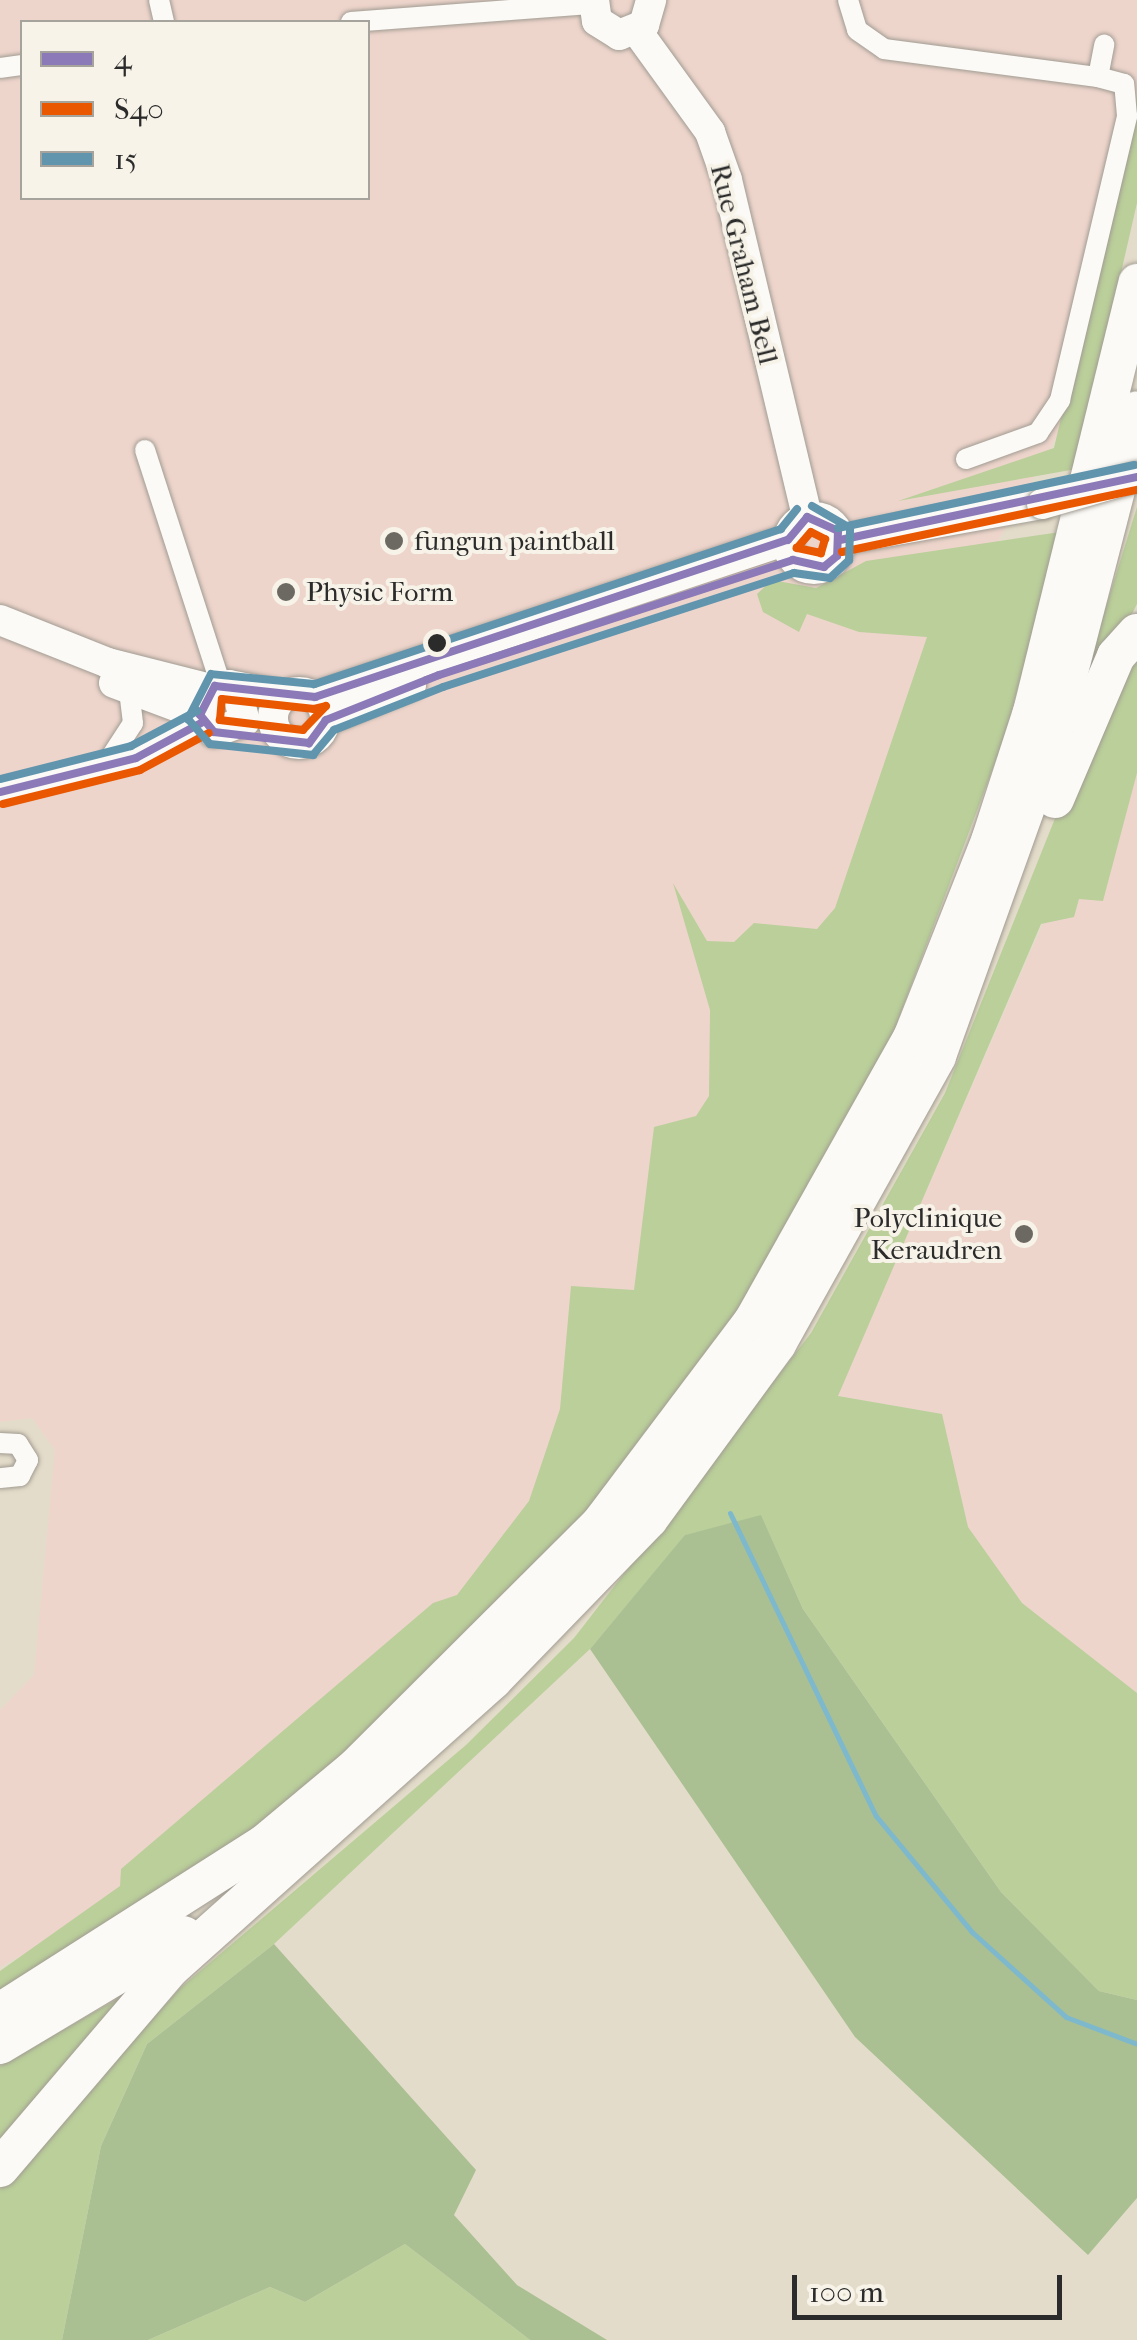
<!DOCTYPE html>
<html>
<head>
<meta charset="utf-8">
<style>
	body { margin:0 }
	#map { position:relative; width:1137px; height:2340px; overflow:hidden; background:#e4dcca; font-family:"IM FELL French Canon",serif }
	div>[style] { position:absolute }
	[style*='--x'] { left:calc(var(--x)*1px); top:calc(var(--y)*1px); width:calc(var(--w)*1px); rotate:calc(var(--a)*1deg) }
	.built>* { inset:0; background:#eed5cc }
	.green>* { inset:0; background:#bacf9a }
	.forest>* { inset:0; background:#aac092 }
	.stream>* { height:5px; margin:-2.5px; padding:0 2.5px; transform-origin:2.5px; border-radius:2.5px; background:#7eb8cd }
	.roads { filter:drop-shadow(0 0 2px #a19c92) drop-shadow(0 0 2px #a19c92) }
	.street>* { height:20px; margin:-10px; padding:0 10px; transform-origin:10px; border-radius:10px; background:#fbfaf7 }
	.secondary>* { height:30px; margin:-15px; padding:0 15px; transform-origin:15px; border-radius:15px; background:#fbfaf7 }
	.secondary>.ring { margin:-15px; padding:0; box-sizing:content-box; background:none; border:30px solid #fbfaf7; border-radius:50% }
	.highway>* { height:38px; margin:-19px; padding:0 19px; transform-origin:19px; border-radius:19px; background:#fbfaf7 }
	.bridges { filter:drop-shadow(0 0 2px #a19c92) drop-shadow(0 0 2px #a19c92) }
	.secondary-bridge>* { height:30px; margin:-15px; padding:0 15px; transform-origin:15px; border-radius:15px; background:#fbfaf7 }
	.bus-1>* { height:8px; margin:-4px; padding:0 4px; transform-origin:4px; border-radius:4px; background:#8b7ab7 }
	.bus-2>* { height:8px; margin:-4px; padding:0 4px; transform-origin:4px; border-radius:4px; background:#ea5701 }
	.bus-3>* { height:8px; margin:-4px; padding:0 4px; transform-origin:4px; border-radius:4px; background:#6195ad }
	.dots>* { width:28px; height:28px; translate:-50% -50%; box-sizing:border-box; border:5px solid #f7f3e8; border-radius:50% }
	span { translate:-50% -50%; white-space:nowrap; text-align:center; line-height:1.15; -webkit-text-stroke:8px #f7f3e8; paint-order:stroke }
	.street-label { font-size:28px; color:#2b2b2b }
	.poi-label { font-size:28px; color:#2b2b2b }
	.left { translate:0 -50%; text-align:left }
	.right { translate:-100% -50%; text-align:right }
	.legend { position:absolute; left:20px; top:20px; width:350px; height:180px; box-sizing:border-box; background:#f7f3e8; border:2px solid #a5a39c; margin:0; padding:12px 18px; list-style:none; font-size:30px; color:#2b2b2b }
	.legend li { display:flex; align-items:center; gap:20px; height:50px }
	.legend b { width:50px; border:2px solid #a5a39c }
	.scale { position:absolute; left:792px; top:2275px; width:270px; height:45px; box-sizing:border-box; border:5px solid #2b2b2b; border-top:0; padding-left:12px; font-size:30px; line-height:35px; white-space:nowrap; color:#2b2b2b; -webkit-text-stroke:8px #f7f3e8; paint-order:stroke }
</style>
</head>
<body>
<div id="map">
	<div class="built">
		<i style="clip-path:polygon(evenodd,0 0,1137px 0,1137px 122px,1059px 432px,939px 647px,838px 931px,638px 1294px,559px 1494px,508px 1552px,119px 1903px,0 1967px,0 1710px,34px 1675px,55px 1450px,32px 1418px,0 1422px,0 0,22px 22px,368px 22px,368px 198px,22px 198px,22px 22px)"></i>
		<i style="clip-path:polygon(1137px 708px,1137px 1693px,1022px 1603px,967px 1527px,942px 1414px,837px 1396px)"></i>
	</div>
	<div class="green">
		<i style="clip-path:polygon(1137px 95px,1137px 203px,1076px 469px,898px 501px,1054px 448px)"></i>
		<i style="clip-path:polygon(1137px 507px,1137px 604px,1083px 711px,1086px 671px)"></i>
		<i style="clip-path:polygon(1060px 532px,1004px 739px,894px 1031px,829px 1163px,706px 1359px,567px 1538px,422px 1689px,248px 1836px,0 1998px,0 1971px,120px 1886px,121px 1869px,433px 1603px,457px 1595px,529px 1501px,560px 1409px,571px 1286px,634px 1290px,654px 1127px,696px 1116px,709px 1096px,710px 1010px,673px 883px,707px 941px,734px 942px,754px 923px,817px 929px,835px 908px,927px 637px,859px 632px,807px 614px,799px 632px,763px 612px,757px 594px,772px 580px,816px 588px,866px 561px)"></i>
		<i style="clip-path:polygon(1137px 648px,1137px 773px,1103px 901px,1079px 899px,1074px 917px,1041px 924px,838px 1396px,942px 1414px,968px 1527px,1022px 1603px,1137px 1693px,1137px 2000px,1099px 1991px,1001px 1892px,803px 1609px,761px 1516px,686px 1535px,590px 1649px,274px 1944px,147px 2044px,101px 2146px,62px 2340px,0 2340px,0 2189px,180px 1988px,466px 1745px,574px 1638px,811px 1333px,945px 1093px,1060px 806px)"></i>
		<i style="clip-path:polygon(138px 1987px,0 2156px,0 2066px)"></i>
		<i style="clip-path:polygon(405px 2244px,530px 2340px,148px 2340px,270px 2287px,305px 2302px)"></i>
	</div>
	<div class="forest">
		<i style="clip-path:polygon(761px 1515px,803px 1609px,1001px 1892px,1099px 1991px,1137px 2000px,1137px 2198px,1088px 2255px,855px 2037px,590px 1649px,685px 1535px)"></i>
		<i style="clip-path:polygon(274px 1944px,476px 2170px,454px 2215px,517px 2285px,607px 2340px,530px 2340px,405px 2244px,305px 2302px,270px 2287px,148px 2340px,62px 2340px,101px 2146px,147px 2044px)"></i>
	</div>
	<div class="stream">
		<i style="--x:730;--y:1513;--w:336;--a:64.3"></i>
		<i style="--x:876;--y:1816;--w:151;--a:50.4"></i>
		<i style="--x:972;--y:1932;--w:127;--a:42.1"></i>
		<i style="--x:1066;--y:2017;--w:76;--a:20.8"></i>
	</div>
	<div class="roads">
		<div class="street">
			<i style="--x:159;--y:0;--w:23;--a:77"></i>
			<i style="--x:848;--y:0;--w:31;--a:73"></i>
			<i style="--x:857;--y:30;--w:33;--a:35"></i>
			<i style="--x:884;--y:49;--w:216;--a:7.5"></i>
			<i style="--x:1098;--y:77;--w:33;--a:-79"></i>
			<i style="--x:351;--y:22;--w:243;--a:-4.3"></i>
			<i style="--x:0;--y:68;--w:22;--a:-8"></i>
			<i style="--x:145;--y:450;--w:247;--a:72.1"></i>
			<i style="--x:966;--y:459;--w:77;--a:-19.9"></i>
			<i style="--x:1038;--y:433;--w:40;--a:-56"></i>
			<i style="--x:1060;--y:400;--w:292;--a:-76.7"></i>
			<i style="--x:1127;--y:116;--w:32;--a:-95"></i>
			<i style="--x:1124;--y:84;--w:27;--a:-165"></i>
			<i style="--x:105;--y:766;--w:51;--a:-56.9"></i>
			<i style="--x:133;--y:723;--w:35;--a:-97"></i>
			<i style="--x:0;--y:792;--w:140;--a:-14"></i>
			<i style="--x:136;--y:758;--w:76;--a:-28.2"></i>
			<i style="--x:0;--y:1443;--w:18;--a:3"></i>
			<i style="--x:18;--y:1444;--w:19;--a:58"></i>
			<i style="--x:28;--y:1460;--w:18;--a:117"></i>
			<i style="--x:20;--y:1476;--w:20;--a:174"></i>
		</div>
		<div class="secondary">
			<i style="--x:594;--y:0;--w:21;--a:82"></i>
			<i style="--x:597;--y:21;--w:26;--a:32"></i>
			<i style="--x:619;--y:35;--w:27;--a:-22"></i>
			<i style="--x:644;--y:25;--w:26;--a:-74"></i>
			<i style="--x:637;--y:31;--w:125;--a:54.1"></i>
			<i style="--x:710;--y:132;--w:51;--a:70.5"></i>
			<i style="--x:727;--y:180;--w:346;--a:76.6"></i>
			<i class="ring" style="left:788px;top:517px;width:22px;height:22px"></i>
			<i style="--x:840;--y:540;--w:205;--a:-10.1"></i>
			<i style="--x:0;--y:620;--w:116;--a:21.7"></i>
			<i style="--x:108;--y:663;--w:106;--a:14.2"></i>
			<i style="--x:114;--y:683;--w:92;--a:20.4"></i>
			<i style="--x:236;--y:688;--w:34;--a:75"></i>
			<i style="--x:245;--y:721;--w:33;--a:160"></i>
			<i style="--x:214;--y:732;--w:27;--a:-123"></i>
			<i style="--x:199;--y:709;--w:28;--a:-55"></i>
			<i style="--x:215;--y:686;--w:14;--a:-4"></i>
			<i style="--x:229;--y:685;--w:57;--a:11.1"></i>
			<i class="ring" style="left:273px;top:692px;width:22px;height:22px"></i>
			<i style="--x:315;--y:697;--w:498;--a:-18.4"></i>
			<i style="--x:326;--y:720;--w:92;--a:-22.4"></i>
		</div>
		<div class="highway">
			<i style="--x:1055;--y:799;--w:155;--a:-66.9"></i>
			<i style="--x:1116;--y:656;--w:31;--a:-48"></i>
			<i style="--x:0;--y:2012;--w:313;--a:-32.5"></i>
			<i style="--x:264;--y:1844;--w:119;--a:-39.9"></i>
			<i style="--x:355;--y:1768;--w:346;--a:-44.9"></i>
			<i style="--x:600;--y:1524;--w:254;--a:-53"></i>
			<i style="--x:753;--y:1321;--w:325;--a:-60.7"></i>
			<i style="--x:912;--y:1038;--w:215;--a:-68.4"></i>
			<i style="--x:991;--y:838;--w:133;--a:-72"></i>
			<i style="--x:1032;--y:712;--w:442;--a:-76.2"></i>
			<i style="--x:0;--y:2045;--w:214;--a:-30.9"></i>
			<i style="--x:0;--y:2168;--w:263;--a:-49.5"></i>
			<i style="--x:171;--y:1968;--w:432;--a:-41.8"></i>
			<i style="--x:493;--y:1680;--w:224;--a:-45.9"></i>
			<i style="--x:649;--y:1519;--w:217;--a:-53.8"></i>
			<i style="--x:777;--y:1344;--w:329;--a:-60.9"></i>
			<i style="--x:937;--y:1056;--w:350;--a:-70.3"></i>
			<i style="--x:1055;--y:726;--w:326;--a:-75.5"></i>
		</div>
	</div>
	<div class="bridges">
		<div class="secondary-bridge">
			<i style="--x:1042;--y:504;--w:99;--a:-15.9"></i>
		</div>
	</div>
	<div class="bus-1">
		<i style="--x:807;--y:517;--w:34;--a:24"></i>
		<i style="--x:838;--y:531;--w:25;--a:92"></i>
		<i style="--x:837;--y:556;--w:17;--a:140"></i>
		<i style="--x:824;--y:567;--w:32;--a:-167"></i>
		<i style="--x:793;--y:560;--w:372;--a:162"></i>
		<i style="--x:439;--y:675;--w:122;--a:158.3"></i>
		<i style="--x:326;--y:720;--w:29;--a:126"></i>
		<i style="--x:309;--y:743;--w:96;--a:-173.4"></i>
		<i style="--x:214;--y:732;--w:22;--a:-129"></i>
		<i style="--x:200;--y:715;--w:33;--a:-63"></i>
		<i style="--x:215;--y:686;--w:101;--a:6.3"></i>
		<i style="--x:315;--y:697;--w:498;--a:-18.4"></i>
		<i style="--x:788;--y:540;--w:30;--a:-50"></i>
		<i style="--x:840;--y:540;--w:304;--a:-12"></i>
		<i style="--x:0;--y:792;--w:140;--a:-14"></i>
		<i style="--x:136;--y:758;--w:76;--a:-28.2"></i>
	</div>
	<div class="bus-2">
		<i style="--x:811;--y:532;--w:16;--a:27"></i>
		<i style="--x:825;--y:539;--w:15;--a:106"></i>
		<i style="--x:821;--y:553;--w:25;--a:-168"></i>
		<i style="--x:797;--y:548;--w:21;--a:-49"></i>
		<i style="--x:842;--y:552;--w:301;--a:-11.9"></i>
		<i style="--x:222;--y:699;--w:93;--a:6.2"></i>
		<i style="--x:314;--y:709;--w:12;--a:-14"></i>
		<i style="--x:326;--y:706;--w:33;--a:134"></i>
		<i style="--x:303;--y:730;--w:84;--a:-173.1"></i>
		<i style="--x:220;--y:720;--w:21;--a:-85"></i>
		<i style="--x:3;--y:804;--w:141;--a:-13.9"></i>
		<i style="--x:140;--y:770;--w:78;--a:-28.2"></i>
	</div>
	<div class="bus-3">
		<i style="--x:797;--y:509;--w:26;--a:129"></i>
		<i style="--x:781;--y:529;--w:492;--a:161.6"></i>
		<i style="--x:314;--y:684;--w:103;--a:-174.5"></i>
		<i style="--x:211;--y:674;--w:51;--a:117.1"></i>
		<i style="--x:188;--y:719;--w:33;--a:49"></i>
		<i style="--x:210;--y:744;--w:104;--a:6.1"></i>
		<i style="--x:313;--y:755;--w:33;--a:-50"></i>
		<i style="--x:334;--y:730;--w:117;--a:-21.5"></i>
		<i style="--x:443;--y:687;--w:369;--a:-18"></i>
		<i style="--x:794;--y:573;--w:36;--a:8"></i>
		<i style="--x:830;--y:578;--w:26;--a:-43"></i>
		<i style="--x:849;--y:560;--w:32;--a:-88"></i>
		<i style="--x:850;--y:528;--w:44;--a:-149.9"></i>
		<i style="--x:838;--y:528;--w:303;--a:-12"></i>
		<i style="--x:0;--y:779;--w:135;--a:-14.1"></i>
		<i style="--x:131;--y:746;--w:75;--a:-27.9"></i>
	</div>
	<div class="dots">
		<i style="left:394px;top:541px;background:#6c6963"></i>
		<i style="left:286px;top:592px;background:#6c6963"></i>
		<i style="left:437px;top:643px;background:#2b2b2b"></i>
		<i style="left:1024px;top:1234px;background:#6c6963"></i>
	</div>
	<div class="street-label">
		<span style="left:744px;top:264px;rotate:76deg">Rue Graham Bell</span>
	</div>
	<div class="poi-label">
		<span class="left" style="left:414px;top:541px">fungun paintball</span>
		<span class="left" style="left:306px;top:592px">Physic Form</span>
		<span class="right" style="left:1002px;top:1234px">Polyclinique<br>Keraudren</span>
	</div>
	<ul class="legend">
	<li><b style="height:12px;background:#8b7ab7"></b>4</li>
	<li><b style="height:12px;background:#ea5701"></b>S40</li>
	<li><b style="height:12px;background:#6195ad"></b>15</li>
	</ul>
	<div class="scale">100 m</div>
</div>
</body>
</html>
